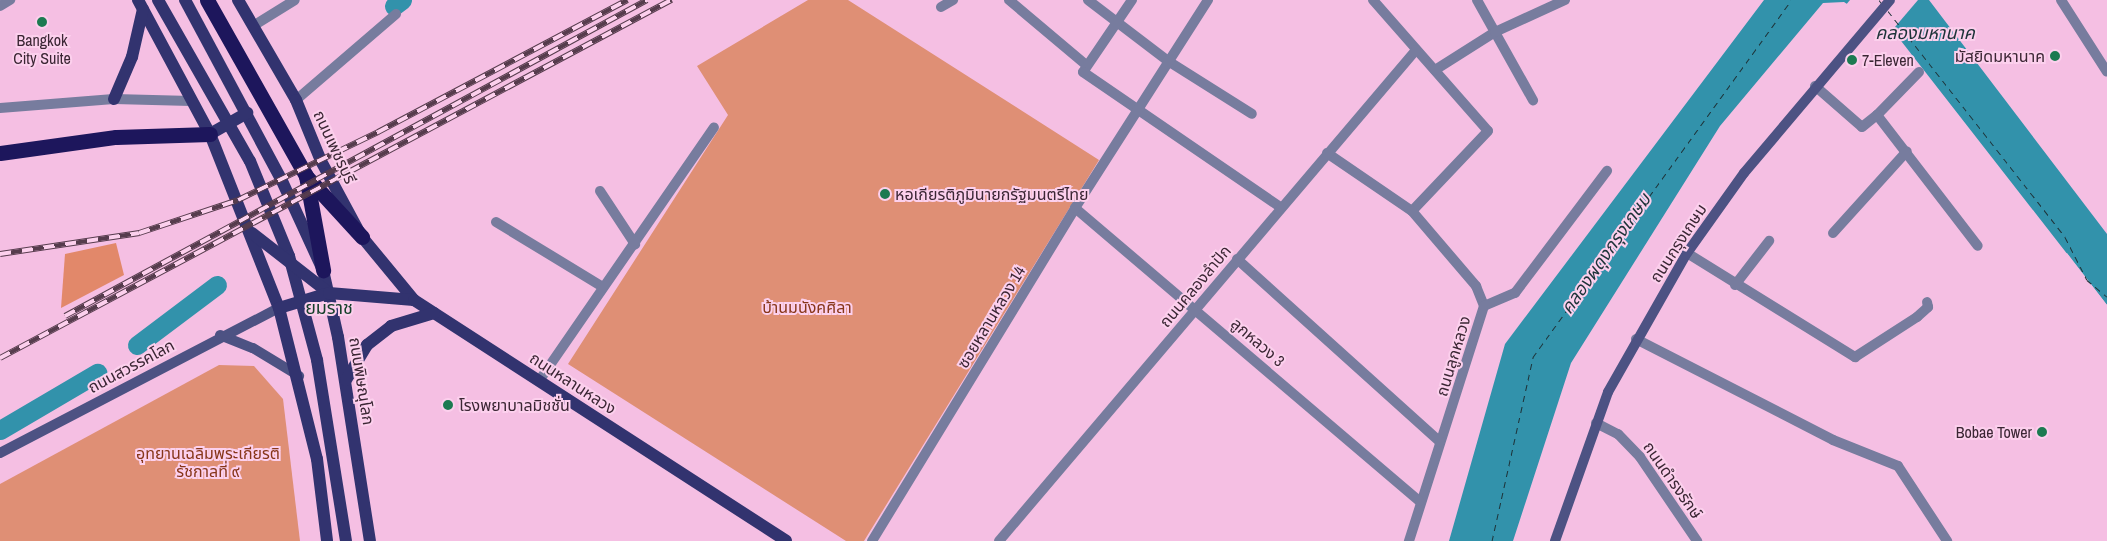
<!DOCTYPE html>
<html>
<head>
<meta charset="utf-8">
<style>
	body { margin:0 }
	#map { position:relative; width:2107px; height:541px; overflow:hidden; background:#f5bfe3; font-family:"Archivo Narrow","Noto Sans Thai",sans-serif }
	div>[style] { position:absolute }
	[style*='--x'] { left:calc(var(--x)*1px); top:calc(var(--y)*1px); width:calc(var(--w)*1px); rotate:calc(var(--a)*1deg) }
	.green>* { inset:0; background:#df8f75 }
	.forest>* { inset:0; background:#e2886a }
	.water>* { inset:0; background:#3292ab }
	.pier>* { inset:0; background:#f5bfe3 }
	.canal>* { height:19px; margin:-9.5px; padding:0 9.5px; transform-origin:9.5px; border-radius:9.5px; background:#3292ab }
	.ferry>* { height:1px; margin-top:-0.5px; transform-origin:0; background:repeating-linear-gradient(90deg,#1d3339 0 6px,transparent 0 11px) }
	.street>* { height:10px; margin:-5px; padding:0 5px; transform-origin:5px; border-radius:5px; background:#777c9e }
	.secondary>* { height:10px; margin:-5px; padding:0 5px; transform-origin:5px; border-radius:5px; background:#4d5283 }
	.primary>* { height:12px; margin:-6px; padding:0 6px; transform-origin:6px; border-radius:6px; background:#32336f }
	.highway>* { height:15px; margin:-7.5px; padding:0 7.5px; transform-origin:7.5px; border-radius:7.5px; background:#1d165c }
	.rail>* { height:5.5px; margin-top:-2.75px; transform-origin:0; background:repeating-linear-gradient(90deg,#fcd0ed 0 11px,#563c4d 0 22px); box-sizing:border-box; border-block:1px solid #563c4d }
	.dots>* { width:14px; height:14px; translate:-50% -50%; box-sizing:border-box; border:2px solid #fcd0ed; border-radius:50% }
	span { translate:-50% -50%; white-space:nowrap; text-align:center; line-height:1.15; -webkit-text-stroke:4px #fcd0ed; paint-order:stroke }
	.poi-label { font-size:16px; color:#3b2634 }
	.right { translate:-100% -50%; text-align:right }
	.left { translate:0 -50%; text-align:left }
	.street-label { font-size:16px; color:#3b2634 }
	.park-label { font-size:16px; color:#873619 }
	.water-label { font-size:18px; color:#1d3339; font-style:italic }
	.neighbourhood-label { font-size:18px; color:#16402b }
</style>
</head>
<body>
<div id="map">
	<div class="green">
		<i style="clip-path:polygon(808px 0,848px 0,1099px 160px,864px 541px,846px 541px,568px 364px,728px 115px,697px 66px)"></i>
		<i style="clip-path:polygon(219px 365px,254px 366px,283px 399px,300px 541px,0 541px,0 484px)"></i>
	</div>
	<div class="forest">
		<i style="clip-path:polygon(116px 243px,124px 275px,61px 308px,65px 254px)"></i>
	</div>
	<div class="water">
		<i style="clip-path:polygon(1764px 0,1929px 0,2107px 234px,2107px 305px,1898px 37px,1844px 2px,1823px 3px,1720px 126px,1571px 363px,1513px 541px,1449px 541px,1505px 344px)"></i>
	</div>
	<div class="pier">
		<i style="clip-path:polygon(1850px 0,1918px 0,1889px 34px,1845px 6px)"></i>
		<i style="clip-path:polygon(2067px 253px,2107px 305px,2107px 306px,2064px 255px)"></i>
	</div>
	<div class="canal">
		<i style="--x:394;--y:6;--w:10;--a:-37"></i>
		<i style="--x:137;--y:345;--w:100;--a:-36.9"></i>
		<i style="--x:0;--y:430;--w:113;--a:-30.4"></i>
	</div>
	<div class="ferry">
		<i style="--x:1879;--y:0;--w:5;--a:53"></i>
		<i style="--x:1888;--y:11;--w:287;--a:51.9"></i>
		<i style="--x:2065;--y:237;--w:48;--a:62.9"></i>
		<i style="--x:2087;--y:280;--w:26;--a:40"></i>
		<i style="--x:1492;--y:541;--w:189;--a:-77.4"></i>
		<i style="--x:1533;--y:357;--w:440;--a:-54.1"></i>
	</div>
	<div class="street">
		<i style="--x:1009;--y:0;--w:99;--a:40.1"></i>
		<i style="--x:1088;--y:0;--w:101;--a:37.3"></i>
		<i style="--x:1168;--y:61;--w:99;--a:32.2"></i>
		<i style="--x:1132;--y:0;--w:87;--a:124.2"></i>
		<i style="--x:1083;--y:72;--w:237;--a:34.4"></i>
		<i style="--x:1373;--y:0;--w:174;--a:48.7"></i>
		<i style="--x:1488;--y:131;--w:110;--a:133.5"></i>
		<i style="--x:1477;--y:0;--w:115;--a:60.8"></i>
		<i style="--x:2061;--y:0;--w:85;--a:57.4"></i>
		<i style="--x:0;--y:6;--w:12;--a:-31"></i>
		<i style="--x:941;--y:7;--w:14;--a:-30"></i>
		<i style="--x:253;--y:26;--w:49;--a:-31.8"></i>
		<i style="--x:1435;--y:70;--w:71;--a:-32.3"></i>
		<i style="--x:1495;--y:32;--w:77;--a:-24.6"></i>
		<i style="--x:1919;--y:72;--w:60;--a:134.3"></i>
		<i style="--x:1877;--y:115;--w:165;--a:52.4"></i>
		<i style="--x:1815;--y:86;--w:62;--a:41.1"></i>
		<i style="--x:1862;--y:127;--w:19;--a:-39"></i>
		<i style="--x:296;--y:100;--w:132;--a:-40.7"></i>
		<i style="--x:0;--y:108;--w:114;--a:-4.5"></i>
		<i style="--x:114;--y:99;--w:77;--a:1.5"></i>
		<i style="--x:1327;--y:153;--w:103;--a:34.3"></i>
		<i style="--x:1412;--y:211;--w:99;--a:49.5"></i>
		<i style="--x:1476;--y:286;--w:22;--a:68"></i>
		<i style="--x:1484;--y:306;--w:247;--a:107.7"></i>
		<i style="--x:600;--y:191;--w:64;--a:56.6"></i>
		<i style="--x:1075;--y:208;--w:452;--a:40.4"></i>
		<i style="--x:496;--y:222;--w:125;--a:31.3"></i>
		<i style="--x:1833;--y:233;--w:110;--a:-47.9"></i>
		<i style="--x:1687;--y:253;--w:198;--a:31.8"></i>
		<i style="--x:1855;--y:357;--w:74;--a:-32.8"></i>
		<i style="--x:1917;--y:317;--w:15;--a:-42"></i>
		<i style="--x:1928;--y:307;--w:5;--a:-101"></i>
		<i style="--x:1237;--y:259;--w:273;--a:42"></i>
		<i style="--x:1735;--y:285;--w:56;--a:-52.3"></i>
		<i style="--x:1484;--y:306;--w:34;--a:-23"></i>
		<i style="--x:1515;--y:293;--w:153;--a:-53"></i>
		<i style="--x:1636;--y:339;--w:221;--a:27.1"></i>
		<i style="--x:1833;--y:440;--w:70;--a:21.8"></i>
		<i style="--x:1898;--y:466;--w:90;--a:56.8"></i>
		<i style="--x:539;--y:381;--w:308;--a:-55.4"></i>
		<i style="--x:1596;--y:423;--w:25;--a:27"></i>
		<i style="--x:1618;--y:434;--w:32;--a:46"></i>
		<i style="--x:1640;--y:457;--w:102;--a:55.8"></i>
		<i style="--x:872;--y:541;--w:390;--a:-58.6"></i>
		<i style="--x:1075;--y:208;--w:247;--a:-57.4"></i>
		<i style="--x:999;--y:541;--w:644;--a:-49.66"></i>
	</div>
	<div class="secondary">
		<i style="--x:220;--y:335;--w:35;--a:22"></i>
		<i style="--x:253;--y:348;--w:54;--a:31.3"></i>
		<i style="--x:0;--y:453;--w:314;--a:-27.5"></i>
		<i style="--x:1555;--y:541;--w:158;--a:-70.4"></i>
		<i style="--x:1608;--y:392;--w:160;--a:-60.4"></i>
		<i style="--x:1687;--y:253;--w:98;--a:-54.5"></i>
		<i style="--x:1744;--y:173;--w:226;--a:-49.8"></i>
	</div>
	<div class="primary">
		<i style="--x:138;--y:0;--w:152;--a:61.8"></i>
		<i style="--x:210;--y:134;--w:187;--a:68.4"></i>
		<i style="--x:279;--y:308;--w:156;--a:75.9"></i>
		<i style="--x:317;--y:459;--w:83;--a:83"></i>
		<i style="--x:158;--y:0;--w:185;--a:60.3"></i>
		<i style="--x:250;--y:161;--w:103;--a:67.7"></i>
		<i style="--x:289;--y:256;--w:108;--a:74.9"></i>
		<i style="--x:317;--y:360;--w:183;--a:80.9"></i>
		<i style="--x:185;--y:0;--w:205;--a:61.8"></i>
		<i style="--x:282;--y:181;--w:98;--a:65.3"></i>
		<i style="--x:323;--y:270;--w:69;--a:77.4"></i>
		<i style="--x:338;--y:337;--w:206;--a:81.1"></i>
		<i style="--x:238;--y:0;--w:116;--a:59.9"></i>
		<i style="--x:296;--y:100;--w:66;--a:67.7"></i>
		<i style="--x:321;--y:161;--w:86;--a:61.7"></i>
		<i style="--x:362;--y:237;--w:82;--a:50.5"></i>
		<i style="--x:114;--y:99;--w:46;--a:-66.8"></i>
		<i style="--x:132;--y:57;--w:49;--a:-77.1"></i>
		<i style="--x:210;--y:134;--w:43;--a:-29.6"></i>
		<i style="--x:252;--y:233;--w:98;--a:37.9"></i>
		<i style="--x:279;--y:308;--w:52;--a:-16.7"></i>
		<i style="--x:329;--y:293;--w:85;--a:4.7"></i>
		<i style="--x:414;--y:300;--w:443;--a:32.9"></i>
		<i style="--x:346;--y:380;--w:41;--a:-59"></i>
		<i style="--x:367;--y:345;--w:31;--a:-38"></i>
		<i style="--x:391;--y:326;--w:45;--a:-16.8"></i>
	</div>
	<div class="highway">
		<i style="--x:207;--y:0;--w:202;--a:60.6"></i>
		<i style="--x:306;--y:176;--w:83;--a:47.4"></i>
		<i style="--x:0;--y:153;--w:117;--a:-7.9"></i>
		<i style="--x:116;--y:137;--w:94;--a:-1.8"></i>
		<i style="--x:306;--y:176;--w:96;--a:79.7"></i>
	</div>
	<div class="rail">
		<i style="--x:0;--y:254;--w:141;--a:-8.6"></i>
		<i style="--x:139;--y:233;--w:104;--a:-18.4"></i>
		<i style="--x:238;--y:200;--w:156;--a:-25.9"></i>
		<i style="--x:378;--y:132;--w:282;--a:-27.9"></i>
		<i style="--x:65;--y:316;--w:662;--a:-28.5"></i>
		<i style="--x:0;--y:358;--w:761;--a:-28.08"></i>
	</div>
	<div class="dots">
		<i style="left:42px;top:22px;background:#1c7a51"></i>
		<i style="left:2055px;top:56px;background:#1c7a51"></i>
		<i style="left:1852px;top:60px;background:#1c7a51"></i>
		<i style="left:885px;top:194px;background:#1c7a51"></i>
		<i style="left:448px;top:405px;background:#1c7a51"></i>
		<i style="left:2042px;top:432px;background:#1c7a51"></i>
	</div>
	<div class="poi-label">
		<span style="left:42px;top:49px">Bangkok<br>City Suite</span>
		<span class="right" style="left:2045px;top:56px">มัสยิดมหานาค</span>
		<span class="left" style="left:1862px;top:60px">7-Eleven</span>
		<span class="left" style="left:895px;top:194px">หอเกียรติภูมินายกรัฐมนตรีไทย</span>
		<span class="left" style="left:459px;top:405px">โรงพยาบาลมิชชั่น</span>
		<span class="right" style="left:2032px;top:432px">Bobae Tower</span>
	</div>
	<div class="street-label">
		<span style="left:335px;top:147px;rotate:65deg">ถนนเพชรบุรี</span>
		<span style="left:1678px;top:243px;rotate:-57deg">ถนนกรุงเกษม</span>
		<span style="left:1195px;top:286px;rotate:-50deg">ถนนคลองลำปัก</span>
		<span style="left:991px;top:317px;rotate:-59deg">ซอยหลานหลวง 14</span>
		<span style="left:1258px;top:342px;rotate:41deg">ลูกหลวง 3</span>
		<span style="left:1453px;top:356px;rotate:-73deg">ถนนลูกหลวง</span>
		<span style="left:131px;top:366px;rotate:-28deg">ถนนสวรรคโลก</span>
		<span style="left:362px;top:381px;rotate:81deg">ถนนพิษณุโลก</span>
		<span style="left:573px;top:383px;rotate:33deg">ถนนหลานหลวง</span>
		<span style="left:1673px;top:480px;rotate:55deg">ถนนดำรงรักษ์</span>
	</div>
	<div class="park-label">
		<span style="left:807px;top:307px">บ้านมนังคศิลา</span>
		<span style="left:208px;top:462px">อุทยานเฉลิมพระเกียรติ<br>รัชกาลที่ ๙</span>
	</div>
	<div class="water-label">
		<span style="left:1925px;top:33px">คลองมหานาค</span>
		<span style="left:1606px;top:254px;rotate:-55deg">คลองผดุงกรุงเกษม</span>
	</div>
	<div class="neighbourhood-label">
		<span style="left:329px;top:308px">ยมราช</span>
	</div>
</div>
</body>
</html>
